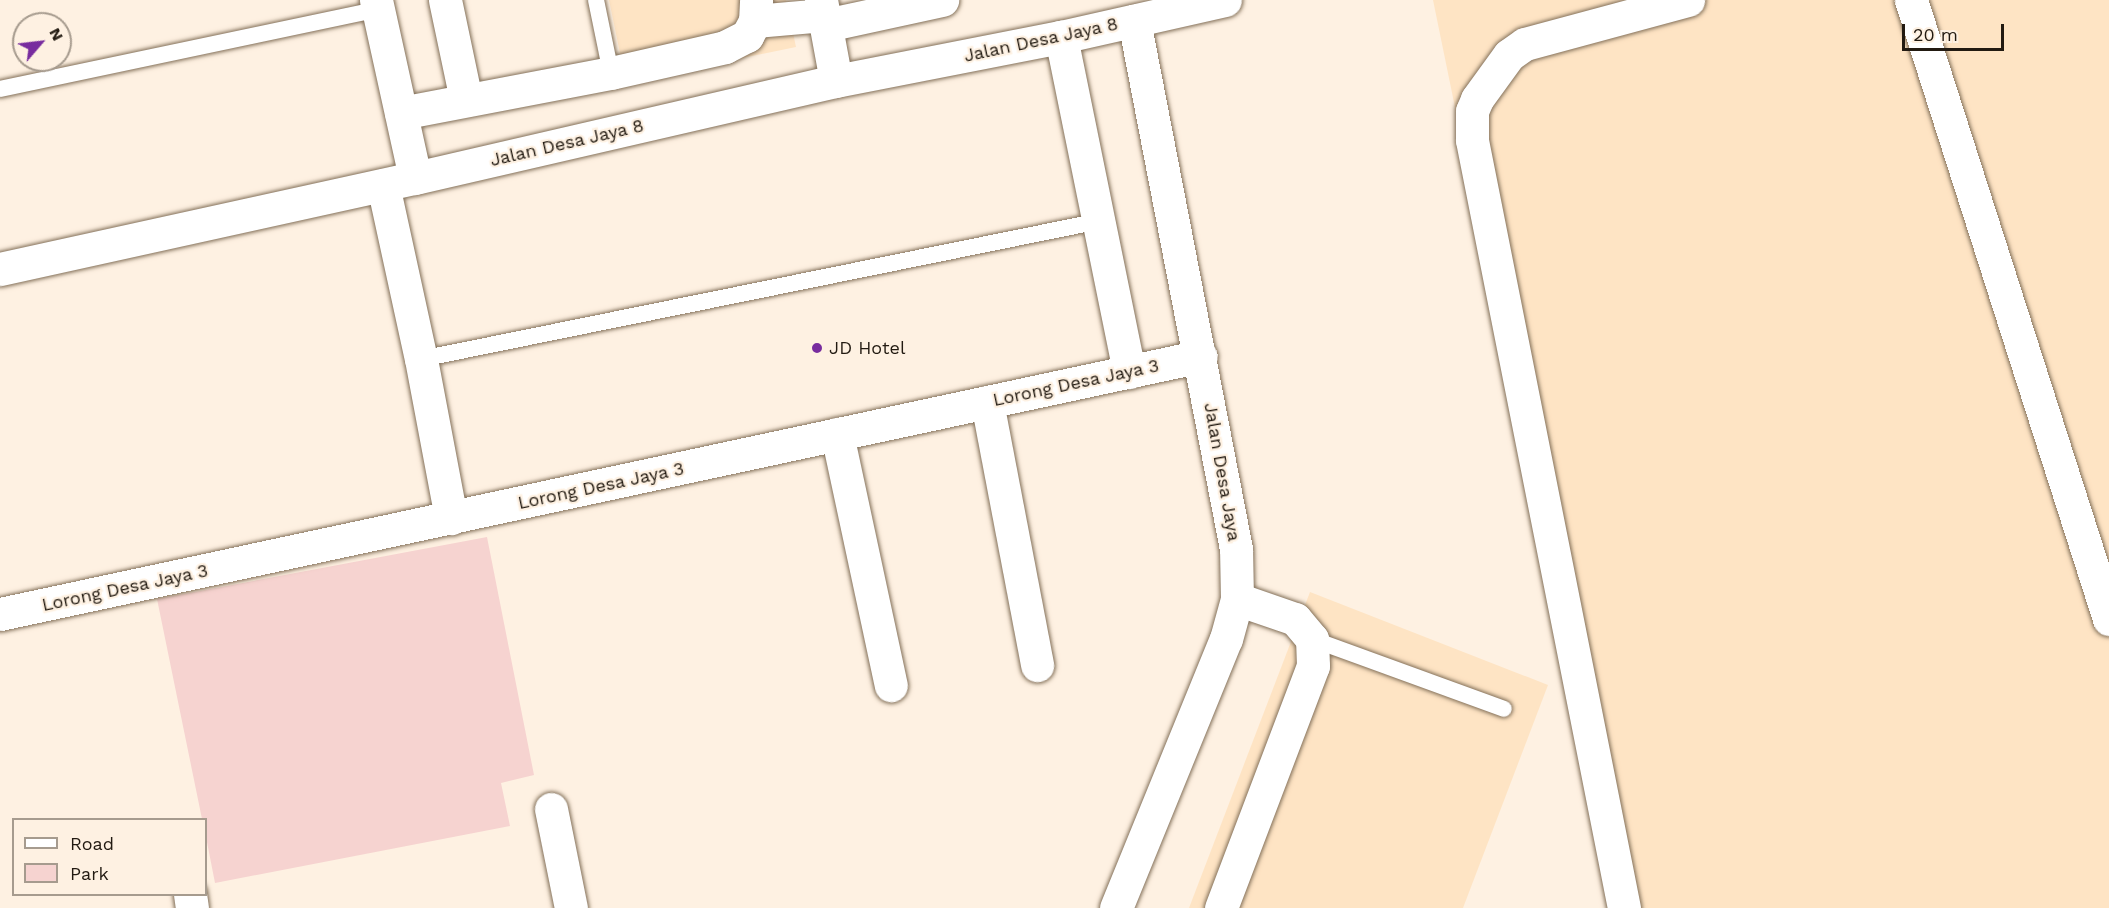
<!DOCTYPE html>
<html>
<head>
<meta charset="utf-8">
<style>
	body { margin:0 }
	#map { position:relative; width:2109px; height:908px; overflow:hidden; background:#fef1e2; font-family:"Work Sans",sans-serif }
	div>[style] { position:absolute }
	[style*='--x'] { left:calc(var(--x)*1px); top:calc(var(--y)*1px); width:calc(var(--w)*1px); rotate:calc(var(--a)*1deg) }
	.built>* { inset:0; background:#fee4c4 }
	.green>* { inset:0; background:#f6d3d0 }
	.roads { filter:drop-shadow(0 0 2px #837059) drop-shadow(0 0 2px #837059) }
	.lane>* { height:16px; margin:-8px; padding:0 8px; transform-origin:8px; border-radius:8px; background:#fff }
	.street>* { height:33px; margin:-16.5px; padding:0 16.5px; transform-origin:16.5px; border-radius:16.5px; background:#fff }
	.secondary>* { height:33px; margin:-16.5px; padding:0 16.5px; transform-origin:16.5px; border-radius:16.5px; background:#fff }
	.dots>* { width:16px; height:16px; translate:-50% -50%; box-sizing:border-box; border:3px solid #fef1e2; border-radius:50% }
	span { translate:-50% -50%; white-space:nowrap; text-align:center; line-height:1.15; -webkit-text-stroke:4.5px #fef1e2; paint-order:stroke }
	.street-label { font-size:18px; color:#221a11 }
	.poi-label { font-size:18px; color:#221a11 }
	.left { translate:0 -50%; text-align:left }
	.legend { position:absolute; left:12px; top:818px; width:195px; height:78px; box-sizing:border-box; background:#fef1e2; border:2px solid #a69b8e; margin:0; padding:8px 10px; list-style:none; font-size:18px; color:#221a11 }
	.legend li { display:flex; align-items:center; gap:12px; height:30px }
	.legend b { width:30px; border:2px solid #a69b8e }
	.north { position:absolute; left:12px; top:12px; width:60px; height:60px; box-sizing:border-box; background:#fef1e2; border:2px solid #a69b8e; border-radius:50%; rotate:62deg; font-size:16px; font-weight:700; line-height:24px; text-align:center; color:#221a11 }
	.north::after { content:''; display:block; margin:auto; width:21px; height:27px; background:#782c9e; clip-path:polygon(50% 0,100% 100%,50% 72%,0 100%) }
	.scale { position:absolute; left:1902px; top:24px; width:102px; height:27px; box-sizing:border-box; border:3px solid #221a11; border-top:0; padding-left:8px; font-size:18px; line-height:21px; white-space:nowrap; color:#221a11; -webkit-text-stroke:4px #fef1e2; paint-order:stroke }
</style>
</head>
<body>
<div id="map">
	<div class="built">
		<i style="clip-path:polygon(609px 0,786px 0,796px 47px,626px 82px)"></i>
		<i style="clip-path:polygon(1433px 0,2109px 0,2109px 908px,1619px 908px)"></i>
		<i style="clip-path:polygon(1310px 592px,1548px 685px,1463px 908px,1189px 908px)"></i>
	</div>
	<div class="green">
		<i style="clip-path:polygon(487px 537px,534px 775px,501px 783px,510px 826px,215px 883px,206px 837px,206px 820px,202px 819px,157px 599px)"></i>
	</div>
	<div class="roads">
		<div class="lane">
			<i style="--x:596;--y:0;--w:75;--a:78.4"></i>
			<i style="--x:0;--y:89;--w:386;--a:-11.9"></i>
			<i style="--x:421;--y:359;--w:693;--a:-11.49"></i>
			<i style="--x:1312;--y:639;--w:204;--a:20"></i>
		</div>
		<div class="street">
			<i style="--x:376;--y:0;--w:182;--a:77.6"></i>
			<i style="--x:445;--y:0;--w:102;--a:78.1"></i>
			<i style="--x:821;--y:0;--w:82;--a:79.5"></i>
			<i style="--x:1911;--y:0;--w:650;--a:72.26"></i>
			<i style="--x:755;--y:21;--w:69;--a:-5"></i>
			<i style="--x:826;--y:25;--w:119;--a:-12.2"></i>
			<i style="--x:1061;--y:37;--w:342;--a:78.5"></i>
			<i style="--x:401;--y:113;--w:214;--a:-10.8"></i>
			<i style="--x:611;--y:73;--w:117;--a:-12.8"></i>
			<i style="--x:725;--y:47;--w:25;--a:-27"></i>
			<i style="--x:747;--y:36;--w:17;--a:-62"></i>
			<i style="--x:755;--y:21;--w:21;--a:-87"></i>
			<i style="--x:383;--y:185;--w:178;--a:77.7"></i>
			<i style="--x:421;--y:359;--w:162;--a:79.3"></i>
			<i style="--x:0;--y:269;--w:425;--a:-12.4"></i>
			<i style="--x:415;--y:178;--w:432;--a:-13"></i>
			<i style="--x:836;--y:81;--w:229;--a:-11.1"></i>
			<i style="--x:1061;--y:37;--w:168;--a:-12.7"></i>
			<i style="--x:987;--y:402;--w:268;--a:79.2"></i>
			<i style="--x:837;--y:434;--w:257;--a:77.9"></i>
			<i style="--x:0;--y:614;--w:1228;--a:-12.12"></i>
			<i style="--x:551;--y:809;--w:101;--a:78.6"></i>
			<i style="--x:190;--y:894;--w:14;--a:82"></i>
			<i style="--x:1221;--y:908;--w:259;--a:-69.2"></i>
			<i style="--x:1313;--y:666;--w:27;--a:-92"></i>
			<i style="--x:1312;--y:639;--w:26;--a:-130"></i>
			<i style="--x:1295;--y:619;--w:61;--a:-161"></i>
			<i style="--x:1624;--y:908;--w:783;--a:-101.2"></i>
			<i style="--x:1472;--y:140;--w:29;--a:-90"></i>
			<i style="--x:1472;--y:111;--w:13;--a:-67"></i>
			<i style="--x:1477;--y:99;--w:54;--a:-54"></i>
			<i style="--x:1509;--y:55;--w:19;--a:-35"></i>
			<i style="--x:1525;--y:44;--w:169;--a:-15.1"></i>
		</div>
		<div class="secondary">
			<i style="--x:1116;--y:908;--w:291;--a:-67.8"></i>
			<i style="--x:1226;--y:639;--w:41;--a:-74.6"></i>
			<i style="--x:1237;--y:599;--w:50;--a:-91.1"></i>
			<i style="--x:1236;--y:549;--w:538;--a:-100.93"></i>
		</div>
	</div>
	<div class="dots">
		<i style="left:817px;top:348px;background:#782c9e"></i>
	</div>
	<div class="street-label">
		<span style="left:1041px;top:40px;rotate:-12deg">Jalan Desa Jaya 8</span>
		<span style="left:567px;top:143px;rotate:-13deg">Jalan Desa Jaya 8</span>
		<span style="left:1076px;top:383px;rotate:-12deg">Lorong Desa Jaya 3</span>
		<span style="left:1222px;top:472px;rotate:80deg">Jalan Desa Jaya</span>
		<span style="left:601px;top:486px;rotate:-12deg">Lorong Desa Jaya 3</span>
		<span style="left:125px;top:588px;rotate:-12deg">Lorong Desa Jaya 3</span>
	</div>
	<div class="poi-label">
		<span class="left" style="left:829px;top:348px">JD Hotel</span>
	</div>
	<ul class="legend">
	<li><b style="height:8px;background:#fff"></b>Road</li>
	<li><b style="height:16px;background:#f6d3d0"></b>Park</li>
	</ul>
	<div class="north">N</div>
	<div class="scale">20 m</div>
</div>
</body>
</html>
